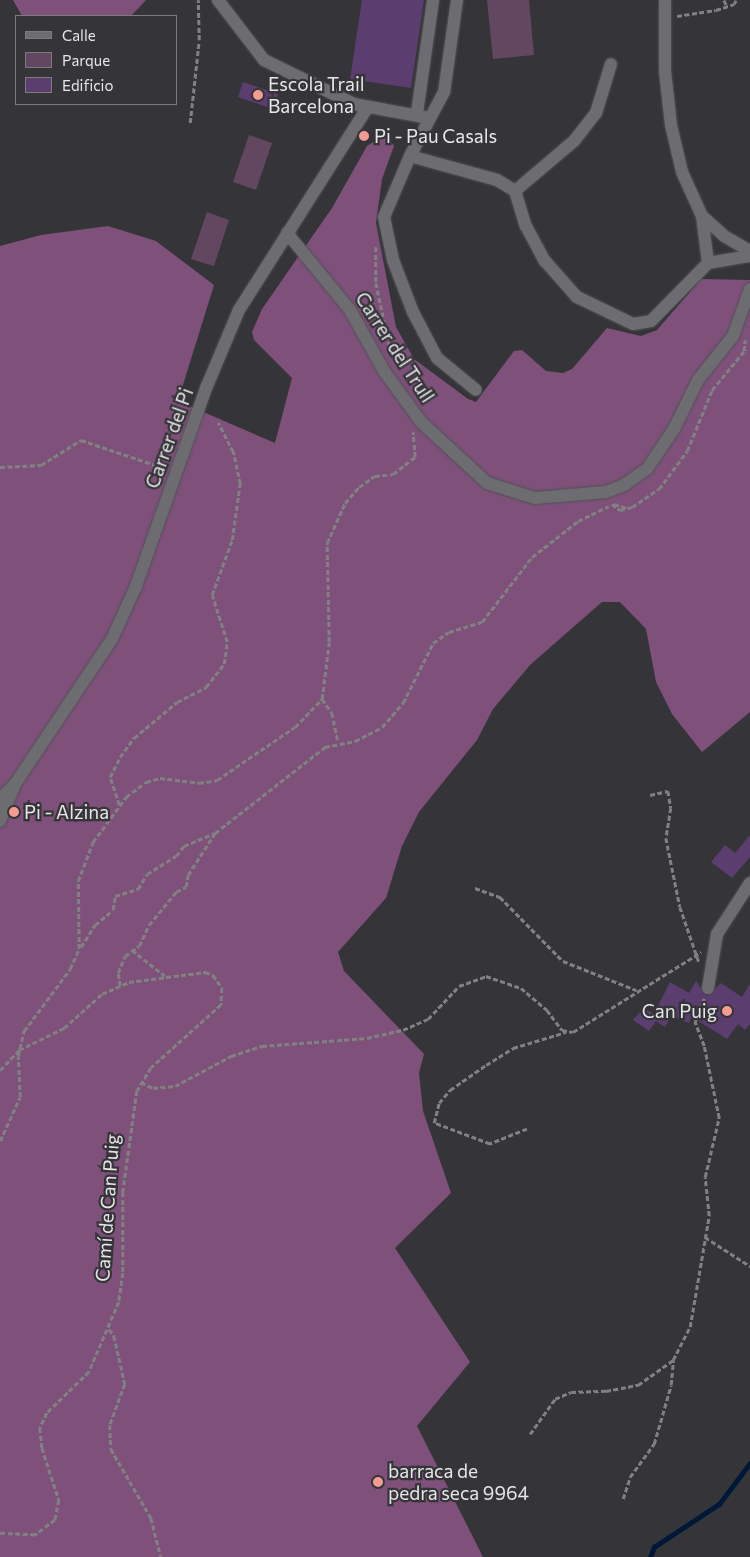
<!DOCTYPE html>
<html>
<head>
<meta charset="utf-8">
<style>
	body { margin:0 }
	#map { position:relative; width:750px; height:1557px; overflow:hidden; background:#353539; font-family:Commissioner,sans-serif }
	div>[style] { position:absolute }
	[style*='--x'] { left:calc(var(--x)*1px); top:calc(var(--y)*1px); width:calc(var(--w)*1px); rotate:calc(var(--a)*1deg) }
	.green>* { inset:0; background:#634760 }
	.forest>* { inset:0; background:#7e507a }
	.stream>* { height:4.5px; margin:-2.25px; padding:0 2.25px; transform-origin:2.25px; border-radius:2.25px; background:#001837 }
	.building>* { inset:0; background:#5b3d6f }
	.path>* { height:2.5px; margin-top:-1.25px; transform-origin:0; background:repeating-linear-gradient(90deg,#818184 0 5px,transparent 0 7.5px) }
	.roads { filter:drop-shadow(0 0 1px #515154) drop-shadow(0 0 1px #515154) }
	.minor>* { height:12px; margin:-6px; padding:0 6px; transform-origin:6px; border-radius:6px; background:#6d6d71 }
	.dots>* { width:14px; height:14px; translate:-50% -50%; box-sizing:border-box; border:2px solid #353539; border-radius:50% }
	span { translate:-50% -50%; white-space:nowrap; text-align:center; line-height:1.15; -webkit-text-stroke:4.5px #353539; paint-order:stroke }
	.poi-label { font-size:19px; color:#e6e6e8 }
	.left { translate:0 -50%; text-align:left }
	.right { translate:-100% -50%; text-align:right }
	.street-label { font-size:19px; color:#e6e6e8 }
	.legend { position:absolute; left:15px; top:15px; width:162px; height:90px; box-sizing:border-box; background:#353539; border:1px solid #7c7c7f; margin:0; padding:6px 9px; list-style:none; font-size:15px; color:#e6e6e8 }
	.legend li { display:flex; align-items:center; gap:10px; height:25px }
	.legend b { width:25px; border:1px solid #7c7c7f }
</style>
</head>
<body>
<div id="map">
	<div class="green">
		<i style="clip-path:polygon(487px 0,529px 0,534px 55px,493px 59px)"></i>
		<i style="clip-path:polygon(249px 135px,272px 143px,256px 190px,233px 182px)"></i>
		<i style="clip-path:polygon(207px 212px,229px 220px,214px 266px,191px 259px)"></i>
	</div>
	<div class="forest">
		<i style="clip-path:polygon(13px 0,146px 0,131px 16px,22px 16px)"></i>
		<i style="clip-path:polygon(381px 137px,389px 139px,394px 146px,382px 179px,376px 223px,396px 327px,414px 359px,468px 399px,476px 402px,514px 351px,522px 350px,546px 371px,563px 373px,572px 369px,607px 328px,641px 336px,657px 330px,701px 279px,750px 280px,750px 712px,702px 752px,672px 714px,656px 682px,646px 629px,620px 602px,602px 602px,530px 665px,493px 709px,477px 740px,419px 812px,402px 846px,386px 898px,338px 952px,344px 971px,424px 1054px,419px 1073px,423px 1111px,451px 1193px,395px 1248px,470px 1362px,417px 1426px,483px 1557px,0 1557px,0 246px,41px 235px,108px 226px,156px 241px,214px 285px,178px 401px,275px 443px,292px 378px,254px 340px,252px 332px,262px 309px,332px 208px,367px 146px)"></i>
	</div>
	<div class="stream">
		<i style="--x:650;--y:1557;--w:11;--a:-68"></i>
		<i style="--x:654;--y:1547;--w:78;--a:-33.5"></i>
		<i style="--x:719;--y:1504;--w:51;--a:-52.9"></i>
	</div>
	<div class="building">
		<i style="clip-path:polygon(362px 0,424px 0,411px 88px,350px 79px)"></i>
		<i style="clip-path:polygon(243px 82px,278px 94px,273px 109px,238px 97px)"></i>
		<i style="clip-path:polygon(750px 835px,750px 857px,732px 878px,711px 862px,725px 845px,735px 853px)"></i>
		<i style="clip-path:polygon(696px 981px,707px 996px,721px 983px,742px 997px,750px 984px,750px 1024px,745px 1030px,738px 1024px,727px 1039px,692px 1017px,689px 1023px,671px 1016px,665px 1027px,656px 1021px,649px 1031px,633px 1020px,644px 1008px,654px 1014px,670px 982px,689px 993px)"></i>
	</div>
	<div class="path">
		<i style="--x:724;--y:0;--w:7;--a:63"></i>
		<i style="--x:677;--y:16;--w:39;--a:-9"></i>
		<i style="--x:716;--y:10;--w:19;--a:-18"></i>
		<i style="--x:734;--y:4;--w:4;--a:-63"></i>
		<i style="--x:190;--y:123;--w:83;--a:-83.8"></i>
		<i style="--x:199;--y:40;--w:40;--a:-91.4"></i>
		<i style="--x:376;--y:247;--w:36;--a:90"></i>
		<i style="--x:376;--y:283;--w:76;--a:77.8"></i>
		<i style="--x:0;--y:467;--w:41;--a:-2.8"></i>
		<i style="--x:41;--y:465;--w:47;--a:-32"></i>
		<i style="--x:81;--y:440;--w:88;--a:18.6"></i>
		<i style="--x:612;--y:504;--w:10;--a:37"></i>
		<i style="--x:620;--y:510;--w:12;--a:-14"></i>
		<i style="--x:632;--y:507;--w:32;--a:-34"></i>
		<i style="--x:659;--y:489;--w:47;--a:-53.6"></i>
		<i style="--x:687;--y:451;--w:66;--a:-67.7"></i>
		<i style="--x:712;--y:390;--w:50;--a:-50.6"></i>
		<i style="--x:744;--y:351;--w:11;--a:-85"></i>
		<i style="--x:614;--y:504;--w:13;--a:18"></i>
		<i style="--x:322;--y:699;--w:17;--a:54"></i>
		<i style="--x:332;--y:713;--w:29;--a:78"></i>
		<i style="--x:650;--y:795;--w:18;--a:-13"></i>
		<i style="--x:668;--y:791;--w:17;--a:80"></i>
		<i style="--x:671;--y:808;--w:30;--a:99"></i>
		<i style="--x:666;--y:838;--w:70;--a:78.5"></i>
		<i style="--x:680;--y:907;--w:58;--a:70.9"></i>
		<i style="--x:119;--y:805;--w:29;--a:-108"></i>
		<i style="--x:110;--y:777;--w:22;--a:-63"></i>
		<i style="--x:120;--y:757;--w:24;--a:-54"></i>
		<i style="--x:134;--y:738;--w:56;--a:-39.9"></i>
		<i style="--x:177;--y:702;--w:33;--a:-27"></i>
		<i style="--x:206;--y:687;--w:29;--a:-52"></i>
		<i style="--x:224;--y:664;--w:22;--a:-82"></i>
		<i style="--x:227;--y:642;--w:49;--a:-107.7"></i>
		<i style="--x:212;--y:595;--w:59;--a:-70"></i>
		<i style="--x:232;--y:540;--w:57;--a:-81.9"></i>
		<i style="--x:240;--y:484;--w:33;--a:-102"></i>
		<i style="--x:233;--y:452;--w:33;--a:-117"></i>
		<i style="--x:475;--y:888;--w:27;--a:20"></i>
		<i style="--x:500;--y:897;--w:90;--a:45.5"></i>
		<i style="--x:563;--y:961;--w:79;--a:21.7"></i>
		<i style="--x:81;--y:947;--w:26;--a:-58"></i>
		<i style="--x:95;--y:925;--w:23;--a:-40"></i>
		<i style="--x:113;--y:910;--w:14;--a:-82"></i>
		<i style="--x:115;--y:896;--w:24;--a:-17"></i>
		<i style="--x:138;--y:889;--w:17;--a:-59"></i>
		<i style="--x:147;--y:874;--w:34;--a:-32"></i>
		<i style="--x:176;--y:856;--w:13;--a:-51"></i>
		<i style="--x:184;--y:846;--w:33;--a:-23"></i>
		<i style="--x:132;--y:950;--w:42;--a:38.2"></i>
		<i style="--x:120;--y:986;--w:13;--a:-99"></i>
		<i style="--x:118;--y:973;--w:18;--a:-68"></i>
		<i style="--x:125;--y:956;--w:17;--a:-36"></i>
		<i style="--x:139;--y:946;--w:23;--a:-65"></i>
		<i style="--x:149;--y:925;--w:43;--a:-50.7"></i>
		<i style="--x:176;--y:892;--w:11;--a:-27"></i>
		<i style="--x:186;--y:887;--w:12;--a:-81"></i>
		<i style="--x:188;--y:875;--w:50;--a:-57.3"></i>
		<i style="--x:215;--y:833;--w:140;--a:-38"></i>
		<i style="--x:325;--y:747;--w:31;--a:-11"></i>
		<i style="--x:355;--y:741;--w:30;--a:-27"></i>
		<i style="--x:382;--y:727;--w:32;--a:-49"></i>
		<i style="--x:403;--y:703;--w:67;--a:-63.4"></i>
		<i style="--x:433;--y:643;--w:19;--a:-35"></i>
		<i style="--x:449;--y:632;--w:34;--a:-17"></i>
		<i style="--x:482;--y:622;--w:82;--a:-52.4"></i>
		<i style="--x:532;--y:557;--w:58;--a:-38"></i>
		<i style="--x:578;--y:521;--w:34;--a:-26"></i>
		<i style="--x:0;--y:1070;--w:28;--a:-46"></i>
		<i style="--x:19;--y:1050;--w:50;--a:-26.1"></i>
		<i style="--x:64;--y:1028;--w:51;--a:-41.8"></i>
		<i style="--x:102;--y:994;--w:30;--a:-24"></i>
		<i style="--x:129;--y:982;--w:77;--a:-7.5"></i>
		<i style="--x:205;--y:972;--w:9;--a:21"></i>
		<i style="--x:213;--y:975;--w:16;--a:55"></i>
		<i style="--x:222;--y:988;--w:17;--a:93"></i>
		<i style="--x:221;--y:1005;--w:94;--a:138"></i>
		<i style="--x:151;--y:1068;--w:27;--a:121"></i>
		<i style="--x:137;--y:1091;--w:102;--a:97.9"></i>
		<i style="--x:123;--y:1192;--w:81;--a:90"></i>
		<i style="--x:123;--y:1273;--w:29;--a:98"></i>
		<i style="--x:119;--y:1302;--w:76;--a:113.2"></i>
		<i style="--x:89;--y:1372;--w:59;--a:135.7"></i>
		<i style="--x:47;--y:1413;--w:17;--a:115"></i>
		<i style="--x:40;--y:1428;--w:20;--a:84"></i>
		<i style="--x:42;--y:1448;--w:55;--a:71.9"></i>
		<i style="--x:59;--y:1500;--w:20;--a:101"></i>
		<i style="--x:55;--y:1520;--w:25;--a:143"></i>
		<i style="--x:35;--y:1535;--w:35;--a:-177"></i>
		<i style="--x:141;--y:1082;--w:13;--a:27"></i>
		<i style="--x:153;--y:1088;--w:22;--a:-5"></i>
		<i style="--x:175;--y:1086;--w:64;--a:-28.2"></i>
		<i style="--x:231;--y:1056;--w:33;--a:-18"></i>
		<i style="--x:262;--y:1046;--w:105;--a:-4.4"></i>
		<i style="--x:367;--y:1038;--w:37;--a:-13"></i>
		<i style="--x:403;--y:1030;--w:27;--a:-24"></i>
		<i style="--x:428;--y:1019;--w:45;--a:-46.8"></i>
		<i style="--x:459;--y:986;--w:29;--a:-20"></i>
		<i style="--x:486;--y:976;--w:37;--a:19"></i>
		<i style="--x:521;--y:988;--w:34;--a:40"></i>
		<i style="--x:547;--y:1010;--w:25;--a:53"></i>
		<i style="--x:562;--y:1030;--w:11;--a:10"></i>
		<i style="--x:573;--y:1032;--w:151;--a:-32"></i>
		<i style="--x:527;--y:1129;--w:40;--a:158"></i>
		<i style="--x:490;--y:1144;--w:60;--a:-159.4"></i>
		<i style="--x:434;--y:1123;--w:21;--a:-76"></i>
		<i style="--x:439;--y:1103;--w:17;--a:-50"></i>
		<i style="--x:450;--y:1090;--w:44;--a:-34.8"></i>
		<i style="--x:486;--y:1065;--w:32;--a:-32"></i>
		<i style="--x:513;--y:1048;--w:55;--a:-16.8"></i>
		<i style="--x:0;--y:1141;--w:48;--a:-65.6"></i>
		<i style="--x:20;--y:1097;--w:41;--a:-92.8"></i>
		<i style="--x:18;--y:1056;--w:26;--a:-77"></i>
		<i style="--x:24;--y:1031;--w:77;--a:-53.4"></i>
		<i style="--x:70;--y:969;--w:22;--a:-66"></i>
		<i style="--x:79;--y:949;--w:68;--a:-90.8"></i>
		<i style="--x:78;--y:881;--w:42;--a:-69"></i>
		<i style="--x:93;--y:842;--w:56;--a:-53.7"></i>
		<i style="--x:126;--y:797;--w:25;--a:-37"></i>
		<i style="--x:146;--y:782;--w:15;--a:-16"></i>
		<i style="--x:160;--y:778;--w:39;--a:7"></i>
		<i style="--x:199;--y:783;--w:18;--a:-9"></i>
		<i style="--x:217;--y:780;--w:94;--a:-34.2"></i>
		<i style="--x:295;--y:727;--w:39;--a:-46"></i>
		<i style="--x:322;--y:699;--w:57;--a:-83"></i>
		<i style="--x:329;--y:642;--w:99;--a:-91.2"></i>
		<i style="--x:327;--y:543;--w:44;--a:-65.8"></i>
		<i style="--x:345;--y:503;--w:21;--a:-49"></i>
		<i style="--x:359;--y:487;--w:19;--a:-35"></i>
		<i style="--x:375;--y:476;--w:18;--a:-6"></i>
		<i style="--x:393;--y:474;--w:28;--a:-38"></i>
		<i style="--x:415;--y:457;--w:25;--a:-95"></i>
		<i style="--x:705;--y:1237;--w:54;--a:32.8"></i>
		<i style="--x:109;--y:1329;--w:9;--a:54"></i>
		<i style="--x:114;--y:1336;--w:49;--a:77.1"></i>
		<i style="--x:125;--y:1384;--w:44;--a:110.1"></i>
		<i style="--x:110;--y:1425;--w:24;--a:88"></i>
		<i style="--x:111;--y:1449;--w:80;--a:59.9"></i>
		<i style="--x:151;--y:1518;--w:40;--a:75.6"></i>
		<i style="--x:530;--y:1434;--w:43;--a:-54.5"></i>
		<i style="--x:555;--y:1399;--w:17;--a:-24"></i>
		<i style="--x:571;--y:1392;--w:35;--a:-2"></i>
		<i style="--x:606;--y:1391;--w:33;--a:-11"></i>
		<i style="--x:638;--y:1385;--w:43;--a:-35.5"></i>
		<i style="--x:623;--y:1499;--w:23;--a:-72"></i>
		<i style="--x:630;--y:1477;--w:41;--a:-54"></i>
		<i style="--x:654;--y:1444;--w:61;--a:-73.9"></i>
		<i style="--x:671;--y:1385;--w:25;--a:-85"></i>
		<i style="--x:673;--y:1360;--w:37;--a:-63"></i>
		<i style="--x:690;--y:1327;--w:113;--a:-80.3"></i>
		<i style="--x:709;--y:1216;--w:39;--a:-96"></i>
		<i style="--x:705;--y:1177;--w:61;--a:-76.7"></i>
		<i style="--x:719;--y:1118;--w:74;--a:-101.8"></i>
		<i style="--x:704;--y:1046;--w:26;--a:-111"></i>
		<i style="--x:695;--y:1022;--w:25;--a:-69"></i>
	</div>
	<div class="roads">
		<div class="minor">
			<i style="--x:218;--y:0;--w:76;--a:52.5"></i>
			<i style="--x:264;--y:60;--w:100;--a:26.1"></i>
			<i style="--x:354;--y:104;--w:76;--a:10.6"></i>
			<i style="--x:457;--y:0;--w:93;--a:98"></i>
			<i style="--x:444;--y:92;--w:72;--a:118"></i>
			<i style="--x:410;--y:156;--w:66;--a:113.1"></i>
			<i style="--x:384;--y:217;--w:44;--a:78.2"></i>
			<i style="--x:393;--y:260;--w:56;--a:69"></i>
			<i style="--x:413;--y:312;--w:52;--a:62.4"></i>
			<i style="--x:437;--y:358;--w:50;--a:39.4"></i>
			<i style="--x:665;--y:0;--w:71;--a:90"></i>
			<i style="--x:665;--y:71;--w:54;--a:83.7"></i>
			<i style="--x:671;--y:125;--w:48;--a:76.8"></i>
			<i style="--x:682;--y:172;--w:48;--a:65.6"></i>
			<i style="--x:702;--y:216;--w:30;--a:42"></i>
			<i style="--x:724;--y:236;--w:30;--a:30"></i>
			<i style="--x:417;--y:113;--w:114;--a:-81.9"></i>
			<i style="--x:410;--y:156;--w:90;--a:15.4"></i>
			<i style="--x:497;--y:180;--w:21;--a:31"></i>
			<i style="--x:515;--y:191;--w:37;--a:73"></i>
			<i style="--x:526;--y:226;--w:40;--a:62"></i>
			<i style="--x:545;--y:261;--w:48;--a:48.4"></i>
			<i style="--x:577;--y:297;--w:62;--a:25.7"></i>
			<i style="--x:633;--y:324;--w:18;--a:-9"></i>
			<i style="--x:651;--y:321;--w:81;--a:-45.5"></i>
			<i style="--x:708;--y:263;--w:43;--a:-9.5"></i>
			<i style="--x:515;--y:191;--w:77;--a:-40.3"></i>
			<i style="--x:574;--y:141;--w:36;--a:-52"></i>
			<i style="--x:596;--y:113;--w:51;--a:-73"></i>
			<i style="--x:702;--y:216;--w:47;--a:82.7"></i>
			<i style="--x:287;--y:233;--w:99;--a:50.7"></i>
			<i style="--x:350;--y:310;--w:70;--a:60.9"></i>
			<i style="--x:384;--y:371;--w:63;--a:54"></i>
			<i style="--x:421;--y:422;--w:90;--a:42.7"></i>
			<i style="--x:487;--y:483;--w:50;--a:17.4"></i>
			<i style="--x:535;--y:498;--w:71;--a:-4.8"></i>
			<i style="--x:606;--y:492;--w:19;--a:-21"></i>
			<i style="--x:624;--y:485;--w:28;--a:-35"></i>
			<i style="--x:647;--y:469;--w:48;--a:-56"></i>
			<i style="--x:674;--y:429;--w:55;--a:-63.9"></i>
			<i style="--x:698;--y:380;--w:56;--a:-51.5"></i>
			<i style="--x:733;--y:336;--w:50;--a:-70.1"></i>
			<i style="--x:0;--y:799;--w:21;--a:-45"></i>
			<i style="--x:15;--y:784;--w:174;--a:-56.2"></i>
			<i style="--x:112;--y:639;--w:58;--a:-65.6"></i>
			<i style="--x:136;--y:586;--w:212;--a:-70.5"></i>
			<i style="--x:207;--y:386;--w:82;--a:-67.2"></i>
			<i style="--x:239;--y:310;--w:239;--a:-57.6"></i>
			<i style="--x:0;--y:821;--w:40;--a:-68"></i>
			<i style="--x:708;--y:988;--w:55;--a:-80.5"></i>
			<i style="--x:717;--y:934;--w:61;--a:-57.1"></i>
		</div>
	</div>
	<div class="dots">
		<i style="left:258px;top:95px;background:#f59c92"></i>
		<i style="left:364px;top:136px;background:#f59c92"></i>
		<i style="left:14px;top:812px;background:#f59c92"></i>
		<i style="left:727px;top:1011px;background:#f59c92"></i>
		<i style="left:378px;top:1482px;background:#f59c92"></i>
	</div>
	<div class="poi-label">
		<span class="left" style="left:268px;top:95px">Escola Trail<br>Barcelona</span>
		<span class="left" style="left:374px;top:136px">Pi - Pau Casals</span>
		<span class="left" style="left:24px;top:812px">Pi - Alzina</span>
		<span class="right" style="left:717px;top:1011px">Can Puig</span>
		<span class="left" style="left:388px;top:1482px">barraca de<br>pedra seca 9964</span>
	</div>
	<div class="street-label">
		<span style="left:395px;top:347px;rotate:57deg">Carrer del Trull</span>
		<span style="left:169px;top:438px;rotate:-70deg">Carrer del Pi</span>
		<span style="left:107px;top:1208px;rotate:-86deg">Camí de Can Puig</span>
	</div>
	<ul class="legend">
	<li><b style="height:6px;background:#6d6d71"></b>Calle</li>
	<li><b style="height:14px;background:#634760"></b>Parque</li>
	<li><b style="height:14px;background:#5b3d6f"></b>Edificio</li>
	</ul>
</div>
</body>
</html>
